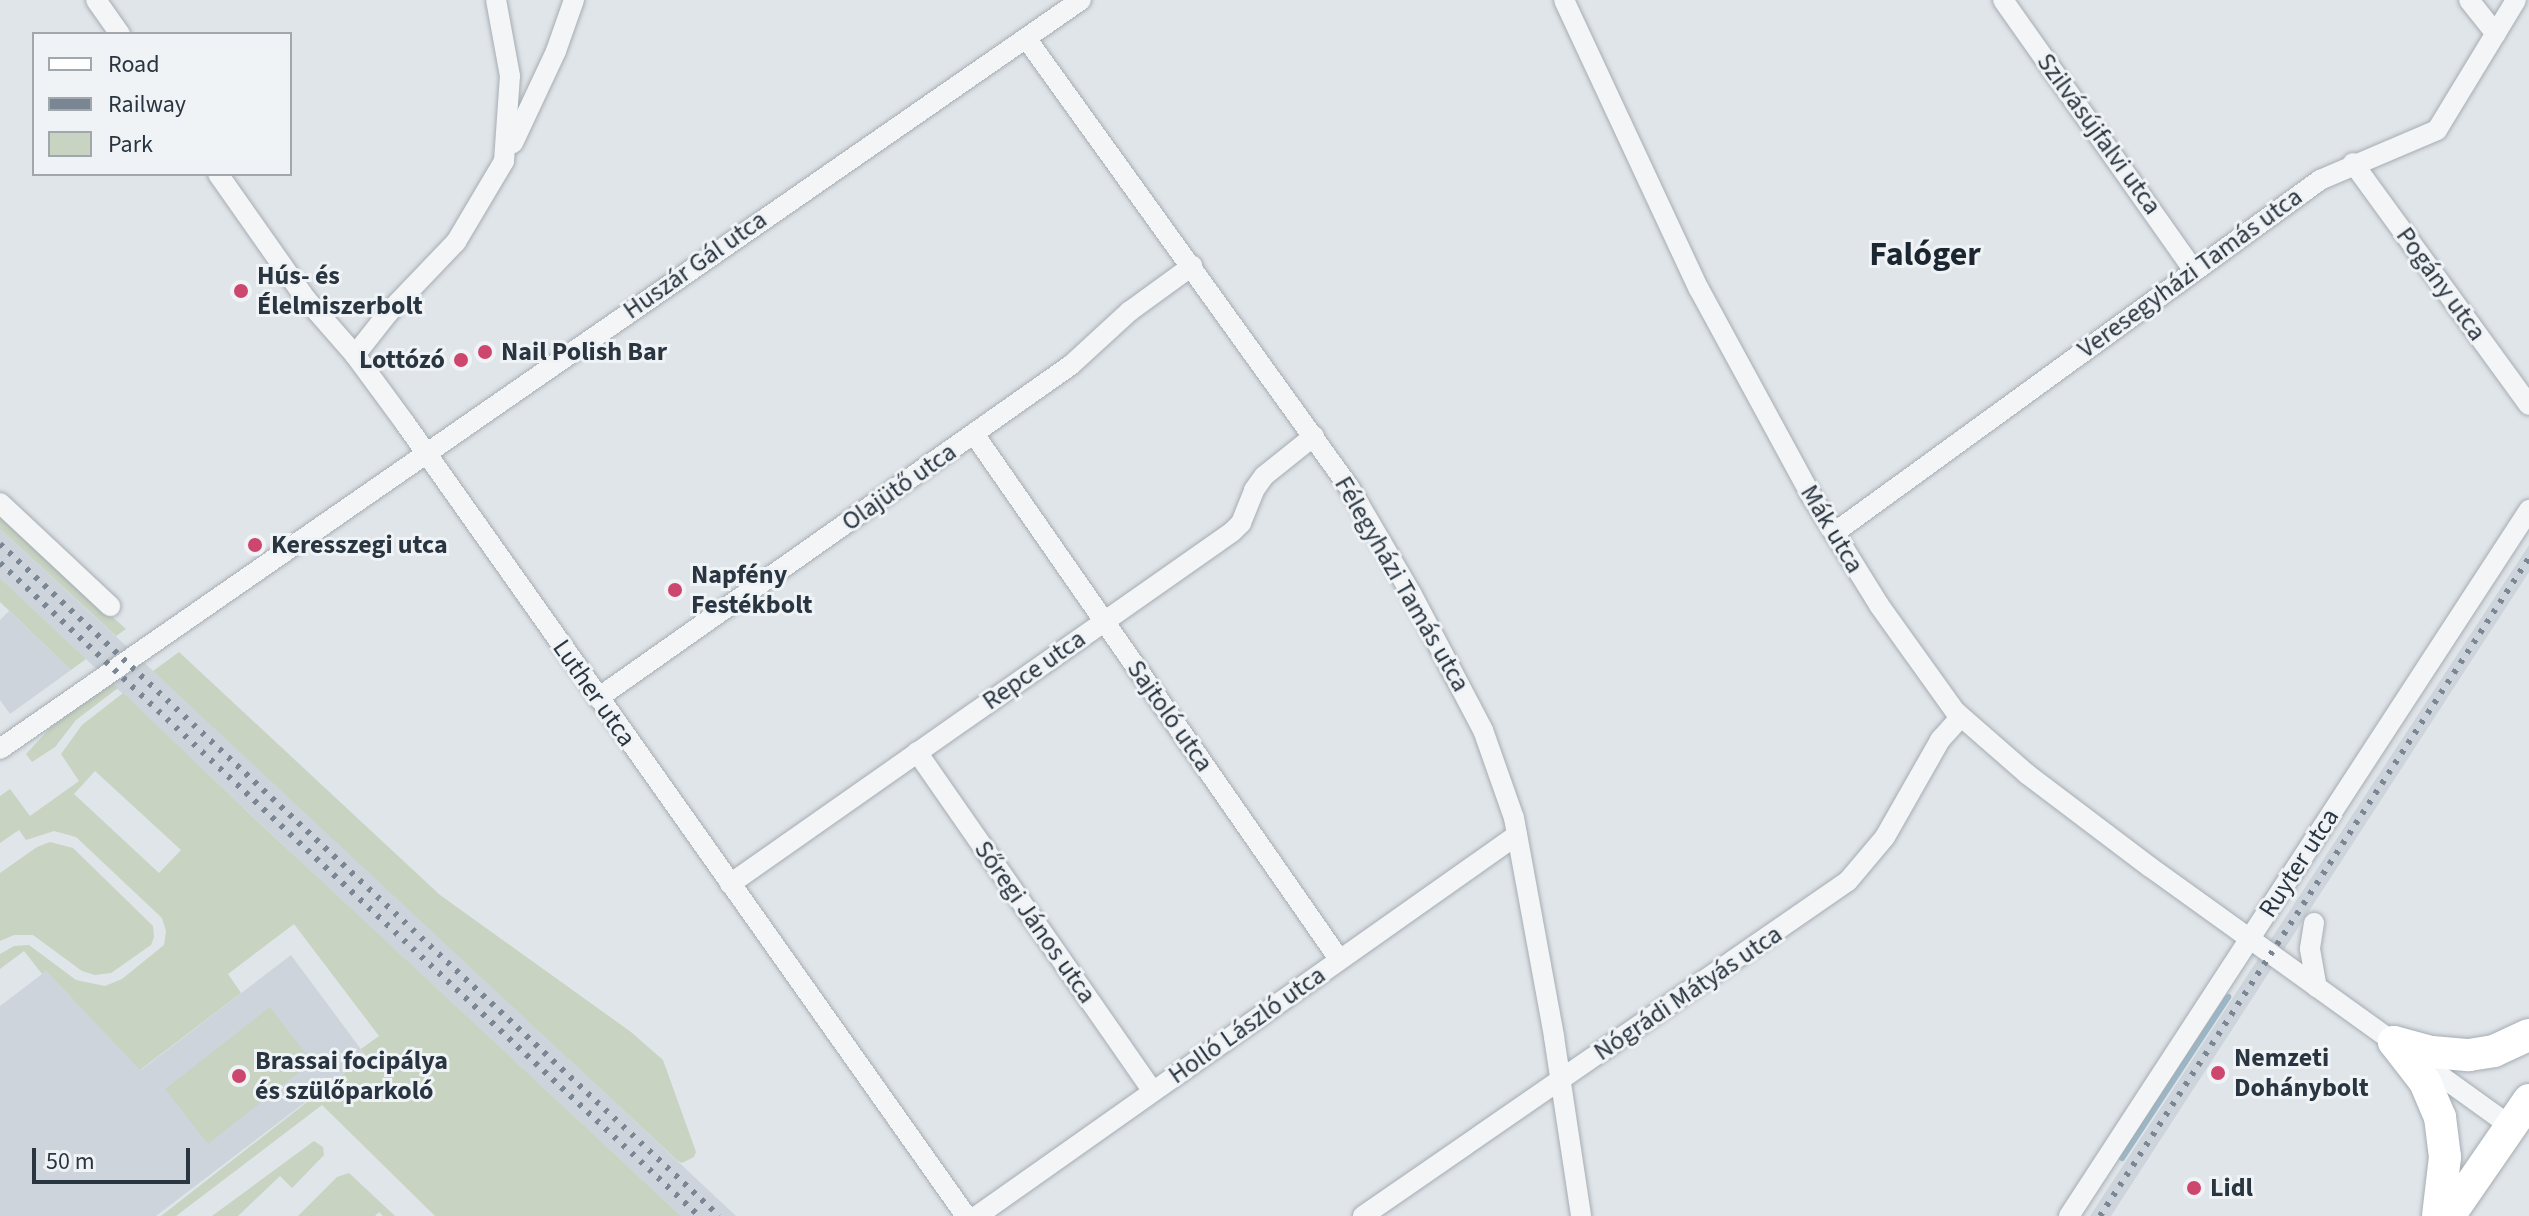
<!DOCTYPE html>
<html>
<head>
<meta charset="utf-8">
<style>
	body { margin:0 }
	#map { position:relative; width:2529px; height:1216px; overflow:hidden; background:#e0e5e9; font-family:"Source Sans 3",sans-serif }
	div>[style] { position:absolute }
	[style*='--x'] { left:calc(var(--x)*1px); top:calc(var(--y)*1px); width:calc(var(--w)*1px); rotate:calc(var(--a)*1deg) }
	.built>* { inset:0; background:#ced4db }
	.green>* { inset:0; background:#c8d3c1 }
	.stream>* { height:6px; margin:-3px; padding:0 3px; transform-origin:3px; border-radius:3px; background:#9bb8c9 }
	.roads { filter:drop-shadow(0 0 2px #a5adb3) drop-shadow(0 0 2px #a5adb3) }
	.minor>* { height:20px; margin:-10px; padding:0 10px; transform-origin:10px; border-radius:10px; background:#f3f5f7 }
	.primary>* { height:32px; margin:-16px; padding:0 16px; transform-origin:16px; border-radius:16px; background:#fff }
	.rail>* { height:6px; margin-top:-3px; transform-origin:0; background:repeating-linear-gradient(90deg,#7a8693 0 4px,transparent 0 12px) }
	.dots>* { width:22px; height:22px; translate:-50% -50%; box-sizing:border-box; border:4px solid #f0f3f6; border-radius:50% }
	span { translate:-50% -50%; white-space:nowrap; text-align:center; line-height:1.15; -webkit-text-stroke:6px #f0f3f6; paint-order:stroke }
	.street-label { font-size:26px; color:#293540 }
	.poi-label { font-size:26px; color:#293540; font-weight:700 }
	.left { translate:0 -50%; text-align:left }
	.right { translate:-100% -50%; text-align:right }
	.district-label { font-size:34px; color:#1b2631; font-weight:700 }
	.legend { position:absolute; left:32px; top:32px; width:260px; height:144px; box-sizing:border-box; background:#f0f3f6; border:2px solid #a0a7ad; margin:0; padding:10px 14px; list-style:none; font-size:24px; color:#293540 }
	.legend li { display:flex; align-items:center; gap:16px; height:40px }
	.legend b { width:40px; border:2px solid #a0a7ad }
	.scale { position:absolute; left:32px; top:1148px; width:158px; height:36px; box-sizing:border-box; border:4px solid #293540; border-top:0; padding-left:10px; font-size:24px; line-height:28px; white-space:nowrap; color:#293540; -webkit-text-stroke:6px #f0f3f6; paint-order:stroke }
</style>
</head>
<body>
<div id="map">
	<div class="built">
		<i style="clip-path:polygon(0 529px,370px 872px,736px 1216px,681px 1216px,318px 878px,0 578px)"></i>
		<i style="clip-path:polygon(2529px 545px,2529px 572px,2111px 1216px,2090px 1216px)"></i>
		<i style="clip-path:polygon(9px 611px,71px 670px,10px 714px,0 700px,0 620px)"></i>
		<i style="clip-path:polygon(291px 955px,366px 1056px,156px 1216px,0 1216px,0 1006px,46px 971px,141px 1070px)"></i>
	</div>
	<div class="green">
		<i style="clip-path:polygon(0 514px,97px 603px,126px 629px,116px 636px,0 529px)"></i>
		<i style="clip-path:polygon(0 578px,86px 659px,71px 670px,0 602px)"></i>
		<i style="clip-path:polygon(179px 652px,440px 895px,631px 1032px,663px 1060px,696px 1152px,694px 1157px,682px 1163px,678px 1161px,153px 671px)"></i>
		<i style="clip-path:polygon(112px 683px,118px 688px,76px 720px,55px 747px,32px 762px,26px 754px,51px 727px)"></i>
		<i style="clip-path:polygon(evenodd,123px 693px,253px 817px,681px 1216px,435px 1216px,322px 1105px,176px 1216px,161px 1216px,366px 1056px,361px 1049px,379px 1036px,294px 924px,228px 974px,241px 993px,140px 1070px,46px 971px,42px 974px,24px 951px,0 969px,0 954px,14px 946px,29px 945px,76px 980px,105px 986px,122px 979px,164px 945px,166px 931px,162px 918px,76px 837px,54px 831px,26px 840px,19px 830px,0 843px,0 796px,10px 789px,30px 816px,79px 781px,61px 754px,82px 725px,123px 693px,95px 771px,181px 850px,159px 873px,74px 794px,95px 771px)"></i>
		<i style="clip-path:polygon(50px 842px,73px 848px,153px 926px,154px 937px,151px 945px,111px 973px,95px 975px,82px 971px,33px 935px,14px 935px,0 941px,0 873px,37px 847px)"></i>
		<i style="clip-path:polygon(270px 1007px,312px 1062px,208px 1144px,165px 1089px)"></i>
		<i style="clip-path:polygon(314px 1141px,323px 1147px,324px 1155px,292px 1188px,280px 1176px,238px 1216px,212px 1216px)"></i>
		<i style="clip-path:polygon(349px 1173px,395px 1216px,383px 1216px,379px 1212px,375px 1216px,298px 1216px,337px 1177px)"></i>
	</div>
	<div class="stream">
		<i style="--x:2122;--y:1158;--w:193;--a:-56.6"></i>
	</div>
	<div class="roads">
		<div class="minor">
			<i style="--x:96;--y:0;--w:42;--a:54.8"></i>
			<i style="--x:1564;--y:0;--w:319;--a:65"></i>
			<i style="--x:1699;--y:289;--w:231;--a:61.5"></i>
			<i style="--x:1809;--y:492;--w:133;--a:58.2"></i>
			<i style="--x:1879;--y:605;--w:130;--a:54.4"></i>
			<i style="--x:1955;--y:711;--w:96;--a:41.2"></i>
			<i style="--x:2027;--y:774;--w:154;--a:37.1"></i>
			<i style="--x:2150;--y:867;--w:444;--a:35.7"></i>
			<i style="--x:2003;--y:0;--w:329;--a:54.8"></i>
			<i style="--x:2469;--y:0;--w:43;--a:51.5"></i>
			<i style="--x:1026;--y:38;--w:553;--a:54.27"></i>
			<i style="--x:1349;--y:487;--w:123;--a:59.7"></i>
			<i style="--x:1411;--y:593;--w:155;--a:62.3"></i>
			<i style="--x:1483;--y:730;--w:93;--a:70.6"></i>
			<i style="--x:1514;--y:818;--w:223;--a:79.6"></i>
			<i style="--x:1554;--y:1037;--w:181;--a:81.4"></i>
			<i style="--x:513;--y:143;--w:102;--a:-64.9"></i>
			<i style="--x:556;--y:51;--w:54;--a:-70.6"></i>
			<i style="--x:2353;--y:163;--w:299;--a:54"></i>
			<i style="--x:218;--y:174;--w:153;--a:54.9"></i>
			<i style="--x:306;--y:299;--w:74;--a:48.8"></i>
			<i style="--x:355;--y:355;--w:84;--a:53.7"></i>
			<i style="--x:405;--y:423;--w:971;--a:54.72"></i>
			<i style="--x:355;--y:355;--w:55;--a:-51.7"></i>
			<i style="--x:389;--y:312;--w:97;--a:-46.3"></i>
			<i style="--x:456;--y:242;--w:94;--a:-59.3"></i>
			<i style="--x:504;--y:161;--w:85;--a:-86"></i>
			<i style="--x:510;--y:76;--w:77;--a:-100.4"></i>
			<i style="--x:974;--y:434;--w:639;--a:55.19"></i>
			<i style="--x:0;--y:503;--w:151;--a:43.1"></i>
			<i style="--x:1834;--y:533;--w:601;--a:-35.99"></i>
			<i style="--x:2320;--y:180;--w:127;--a:-23.1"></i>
			<i style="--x:2437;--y:130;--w:152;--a:-58.7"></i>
			<i style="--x:598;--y:698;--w:578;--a:-35.15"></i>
			<i style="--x:1071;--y:365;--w:80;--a:-42.5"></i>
			<i style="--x:1130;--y:311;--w:77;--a:-36"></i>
			<i style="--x:0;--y:749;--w:1315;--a:-34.72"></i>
			<i style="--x:917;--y:752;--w:413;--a:55.2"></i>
			<i style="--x:730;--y:884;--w:613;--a:-35.04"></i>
			<i style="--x:1232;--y:532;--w:13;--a:-45"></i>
			<i style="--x:1241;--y:523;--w:35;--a:-68"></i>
			<i style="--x:1254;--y:490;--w:17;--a:-54"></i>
			<i style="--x:1264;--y:476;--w:64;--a:-38.7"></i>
			<i style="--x:2314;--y:923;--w:26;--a:99"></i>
			<i style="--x:2310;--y:949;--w:39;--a:80"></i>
			<i style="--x:977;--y:1216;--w:661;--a:-35.21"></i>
			<i style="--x:1363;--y:1216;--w:589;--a:-34.63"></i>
			<i style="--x:1848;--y:881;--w:57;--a:-49.9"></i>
			<i style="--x:1885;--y:837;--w:112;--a:-60.4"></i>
			<i style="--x:1940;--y:740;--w:31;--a:-48"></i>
			<i style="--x:2069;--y:1216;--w:843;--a:-56.91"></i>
		</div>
		<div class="primary">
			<i style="--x:2394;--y:1042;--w:51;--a:52.2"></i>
			<i style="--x:2425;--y:1082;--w:38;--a:67"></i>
			<i style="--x:2440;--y:1117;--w:40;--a:82.9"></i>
			<i style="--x:2445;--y:1157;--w:59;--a:96.8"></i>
			<i style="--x:2394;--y:1042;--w:39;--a:15"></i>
			<i style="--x:2432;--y:1052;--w:37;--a:5"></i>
			<i style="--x:2469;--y:1055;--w:25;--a:-9"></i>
			<i style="--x:2494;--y:1051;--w:38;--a:-25"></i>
			<i style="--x:2449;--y:1216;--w:141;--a:-55.4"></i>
		</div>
	</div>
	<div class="rail">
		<i style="--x:0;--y:544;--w:984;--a:43.06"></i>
		<i style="--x:0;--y:563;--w:957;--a:43.05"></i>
		<i style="--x:2100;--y:1216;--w:785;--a:-56.9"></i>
	</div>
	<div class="dots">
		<i style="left:241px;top:291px;background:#cd466d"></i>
		<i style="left:485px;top:352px;background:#cd466d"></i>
		<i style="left:461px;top:360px;background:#cd466d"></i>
		<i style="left:255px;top:545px;background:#cd466d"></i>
		<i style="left:675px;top:590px;background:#cd466d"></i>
		<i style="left:2218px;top:1073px;background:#cd466d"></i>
		<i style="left:239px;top:1076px;background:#cd466d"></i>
		<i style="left:2194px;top:1188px;background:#cd466d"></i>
	</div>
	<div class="street-label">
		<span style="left:2099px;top:134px;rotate:54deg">Szilvásújfalvi utca</span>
		<span style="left:695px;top:265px;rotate:-35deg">Huszár Gál utca</span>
		<span style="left:2190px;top:273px;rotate:-36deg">Veresegyházi Tamás utca</span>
		<span style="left:2441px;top:284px;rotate:54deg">Pogány utca</span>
		<span style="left:899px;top:487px;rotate:-35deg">Olajütő utca</span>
		<span style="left:1832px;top:529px;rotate:59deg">Mák utca</span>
		<span style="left:1402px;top:584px;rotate:60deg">Félegyházi Tamás utca</span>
		<span style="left:1034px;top:670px;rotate:-35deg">Repce utca</span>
		<span style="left:594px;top:693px;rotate:55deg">Luther utca</span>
		<span style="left:1170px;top:716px;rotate:55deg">Sajtoló utca</span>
		<span style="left:2299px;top:863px;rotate:-57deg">Ruyter utca</span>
		<span style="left:1035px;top:922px;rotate:55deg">Sőregi János utca</span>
		<span style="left:1688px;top:993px;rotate:-34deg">Nógrádi Mátyás utca</span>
		<span style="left:1247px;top:1025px;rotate:-35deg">Holló László utca</span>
	</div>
	<div class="poi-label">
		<span class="left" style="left:257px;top:291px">Hús- és<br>Élelmiszerbolt</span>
		<span class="left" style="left:501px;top:352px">Nail Polish Bar</span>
		<span class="right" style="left:445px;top:360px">Lottózó</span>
		<span class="left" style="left:271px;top:545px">Keresszegi utca</span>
		<span class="left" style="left:691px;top:590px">Napfény<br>Festékbolt</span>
		<span class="left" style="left:2234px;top:1073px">Nemzeti<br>Dohánybolt</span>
		<span class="left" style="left:255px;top:1076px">Brassai focipálya<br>és szülőparkoló</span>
		<span class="left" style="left:2210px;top:1188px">Lidl</span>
	</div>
	<div class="district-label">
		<span style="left:1925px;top:255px">Falóger</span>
	</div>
	<ul class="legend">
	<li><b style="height:10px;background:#fff"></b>Road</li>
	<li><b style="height:10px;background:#7a8693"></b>Railway</li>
	<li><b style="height:22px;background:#c8d3c1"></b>Park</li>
	</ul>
	<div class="scale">50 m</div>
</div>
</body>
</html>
